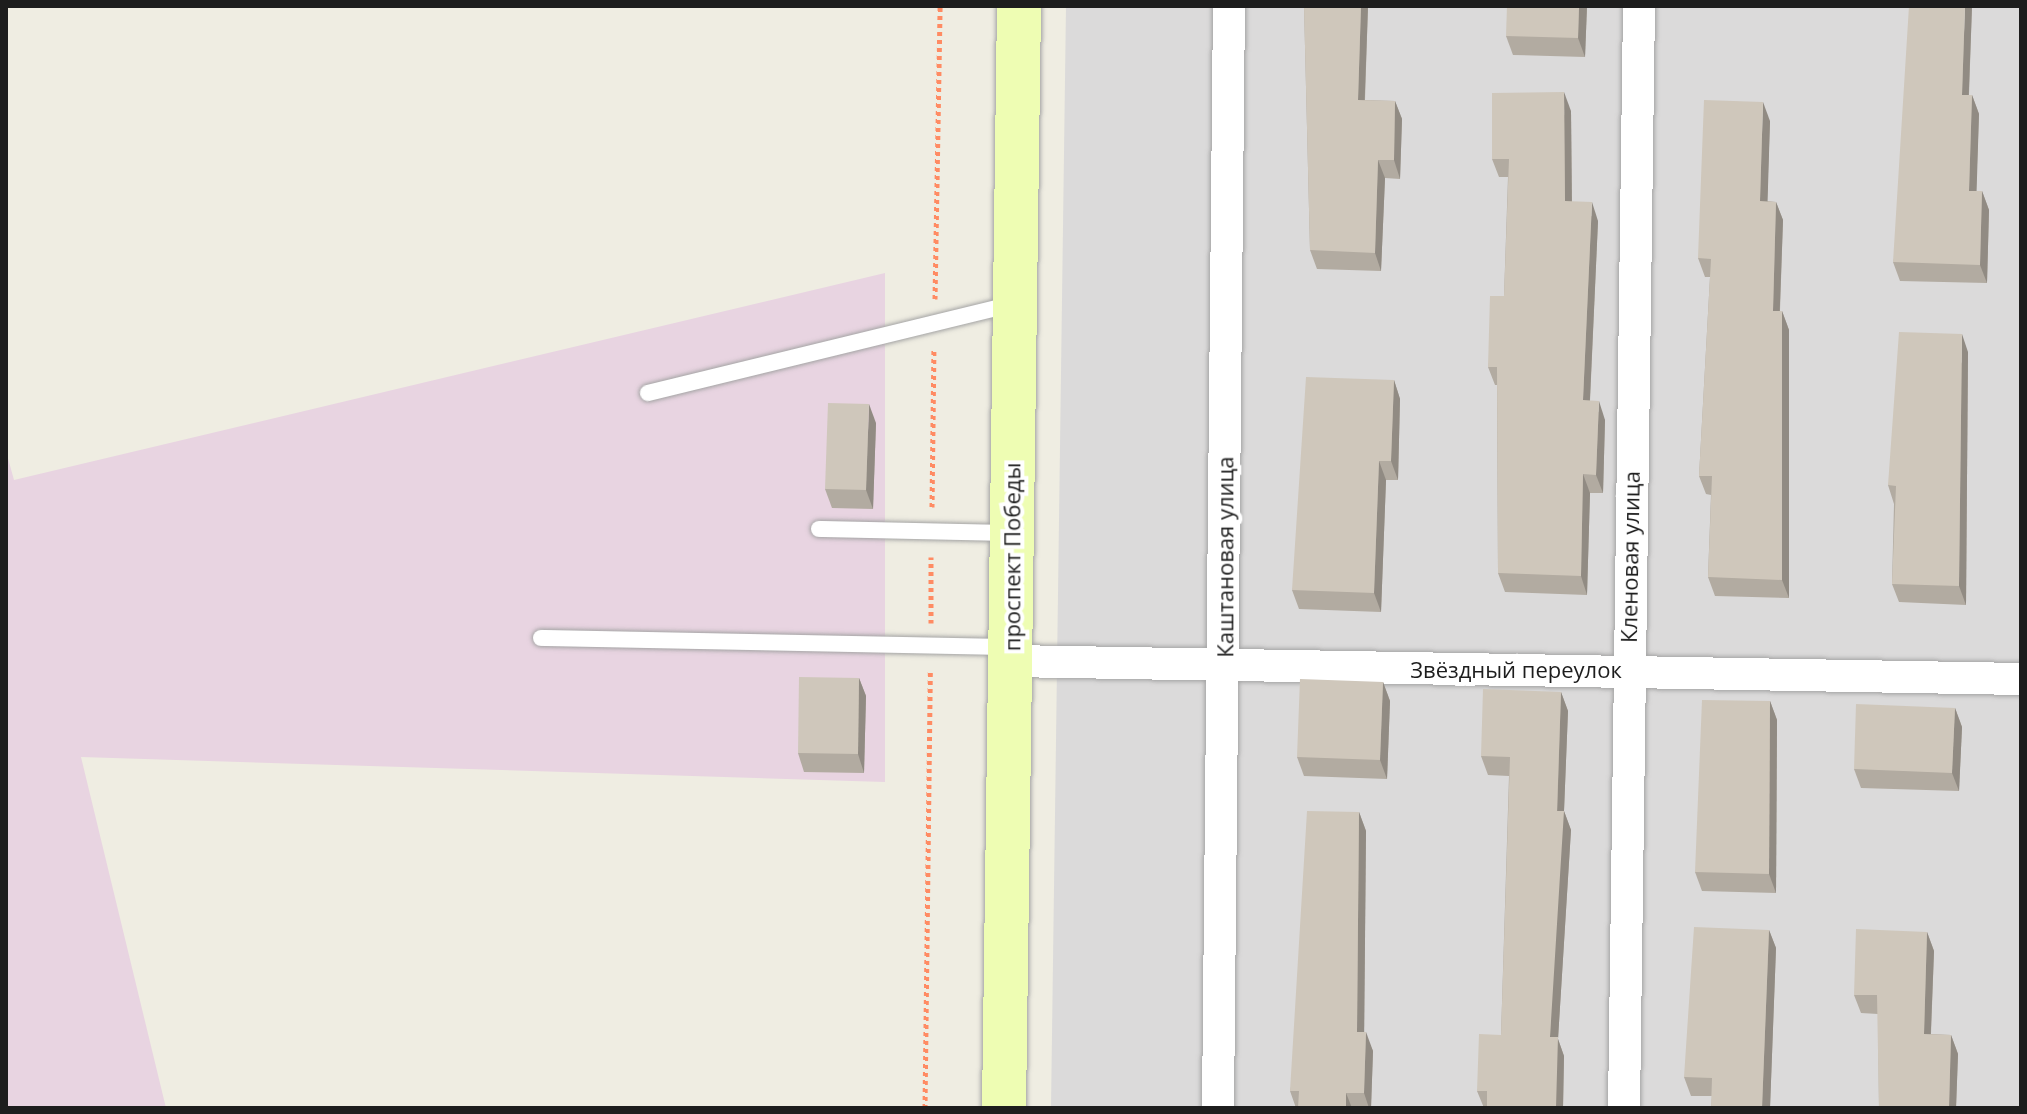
<!DOCTYPE html>
<html>
<head>
<meta charset="utf-8">
<style>
	body { margin:0 }
	#map { position:relative; width:2027px; height:1114px; overflow:hidden; background:#efede2; font-family:"Open Sans",sans-serif }
	div>[style] { position:absolute }
	[style*='--x'] { left:calc(var(--x)*1px); top:calc(var(--y)*1px); width:calc(var(--w)*1px); rotate:calc(var(--a)*1deg) }
	.residential>* { inset:0; background:#dbdada }
	.industrial>* { inset:0; background:#e8d4e1 }
	.path>* { height:5px; margin-top:-2.5px; transform-origin:0; background:repeating-linear-gradient(90deg,#ff8b63 0 4px,transparent 0 8px) }
	.roads { filter:drop-shadow(0 0 2px #a4a4a4) drop-shadow(0 0 2px #a4a4a4) }
	.lane>* { height:16px; margin:-8px; padding:0 8px; transform-origin:8px; border-radius:8px; background:#fff }
	.street>* { height:32px; margin:-16px; padding:0 16px; transform-origin:16px; border-radius:16px; background:#fff }
	.secondary>* { height:44px; margin:-22px; padding:0 22px; transform-origin:22px; border-radius:22px; background:#eefdb3 }
	.wall>* { inset:0; background:#b2aba1 }
	.shaded-wall>* { inset:0; background:#918b83 }
	.building>* { inset:0; background:#cfc7bb }
	span { translate:-50% -50%; white-space:nowrap; text-align:center; line-height:1.15; -webkit-text-stroke:8px #fff; paint-order:stroke }
	.street-label { font-size:22px; color:#1d1d1d }
	.frame { position:absolute; inset:0; border:8px solid #1d1d1d; pointer-events:none }
</style>
</head>
<body>
<div id="map">
	<div class="residential">
		<i style="clip-path:polygon(1066px 6px,2021px 6px,2021px 1108px,1051px 1108px)"></i>
	</div>
	<div class="industrial">
		<i style="clip-path:polygon(885px 273px,885px 782px,81px 757px,166px 1108px,6px 1108px,6px 451px,14px 480px)"></i>
	</div>
	<div class="path">
		<i style="--x:935;--y:299;--w:293;--a:-89"></i>
		<i style="--x:932;--y:507;--w:158;--a:-89.3"></i>
		<i style="--x:931;--y:623;--w:66;--a:-90"></i>
		<i style="--x:925;--y:1108;--w:439;--a:-89.3"></i>
	</div>
	<div class="roads">
		<div class="lane">
			<i style="--x:648;--y:393;--w:375;--a:-13.7"></i>
			<i style="--x:819;--y:529;--w:192;--a:1.2"></i>
			<i style="--x:541;--y:638;--w:469;--a:1.1"></i>
		</div>
		<div class="street">
			<i style="--x:1011;--y:661;--w:1010;--a:1.02"></i>
			<i style="--x:1218;--y:1108;--w:1102;--a:-89.43"></i>
			<i style="--x:1624;--y:1108;--w:1102;--a:-89.22"></i>
		</div>
		<div class="secondary">
			<i style="--x:1004;--y:1108;--w:1102;--a:-89.22"></i>
		</div>
	</div>
	<div class="wall">
		<i style="clip-path:polygon(1304px 6px,1368px 6px,1365px 100px,1395px 101px,1402px 119px,1400px 179px,1385px 178px,1381px 271px,1317px 269px,1310px 250px)"></i>
		<i style="clip-path:polygon(1587px 6px,1585px 57px,1513px 55px,1506px 36px)"></i>
		<i style="clip-path:polygon(1972px 6px,1969px 95px,1972px 95px,1979px 114px,1976px 191px,1982px 191px,1989px 210px,1987px 283px,1900px 281px,1893px 262px)"></i>
		<i style="clip-path:polygon(1571px 111px,1572px 202px,1598px 221px,1590px 401px,1605px 420px,1603px 493px,1590px 493px,1587px 595px,1505px 592px,1498px 573px,1497px 385px,1495px 385px,1488px 367px,1504px 296px,1508px 177px,1499px 177px,1492px 159px)"></i>
		<i style="clip-path:polygon(1770px 121px,1767px 201px,1776px 202px,1783px 220px,1780px 311px,1782px 311px,1789px 330px,1789px 598px,1715px 596px,1708px 577px,1711px 495px,1706px 494px,1699px 476px,1710px 277px,1705px 277px,1698px 258px)"></i>
		<i style="clip-path:polygon(1968px 352px,1966px 605px,1899px 602px,1892px 584px,1894px 504px,1888px 485px)"></i>
		<i style="clip-path:polygon(1394px 380px,1400px 399px,1398px 480px,1386px 480px,1381px 612px,1299px 609px,1292px 590px)"></i>
		<i style="clip-path:polygon(876px 423px,873px 509px,832px 508px,825px 489px)"></i>
		<i style="clip-path:polygon(859px 678px,866px 696px,864px 773px,804px 772px,798px 753px)"></i>
		<i style="clip-path:polygon(1383px 682px,1390px 701px,1387px 779px,1304px 776px,1297px 757px)"></i>
		<i style="clip-path:polygon(1561px 692px,1568px 711px,1564px 811px,1571px 830px,1558px 1039px,1564px 1056px,1563px 1108px,1484px 1108px,1477px 1091px,1501px 1035px,1509px 776px,1488px 775px,1481px 756px)"></i>
		<i style="clip-path:polygon(1770px 701px,1777px 720px,1776px 893px,1702px 891px,1695px 872px)"></i>
		<i style="clip-path:polygon(1955px 708px,1962px 727px,1959px 791px,1861px 788px,1854px 769px)"></i>
		<i style="clip-path:polygon(1359px 812px,1366px 831px,1364px 1032px,1373px 1051px,1371px 1108px,1296px 1108px,1290px 1091px)"></i>
		<i style="clip-path:polygon(1769px 930px,1776px 948px,1770px 1108px,1711px 1108px,1712px 1096px,1691px 1096px,1684px 1077px)"></i>
		<i style="clip-path:polygon(1927px 932px,1934px 951px,1931px 1034px,1951px 1035px,1958px 1054px,1956px 1108px,1879px 1108px,1878px 1014px,1861px 1013px,1854px 995px)"></i>
	</div>
	<div class="shaded-wall">
		<i style="clip-path:polygon(1361px 6px,1368px 6px,1364px 118px,1358px 100px)"></i>
		<i style="clip-path:polygon(1579px 6px,1587px 6px,1585px 57px,1578px 38px)"></i>
		<i style="clip-path:polygon(1965px 6px,1972px 6px,1968px 114px,1962px 95px)"></i>
		<i style="clip-path:polygon(1564px 92px,1571px 111px,1572px 220px,1565px 201px)"></i>
		<i style="clip-path:polygon(1972px 95px,1979px 114px,1976px 209px,1969px 191px)"></i>
		<i style="clip-path:polygon(1395px 101px,1402px 119px,1400px 179px,1394px 160px)"></i>
		<i style="clip-path:polygon(1763px 102px,1770px 121px,1767px 220px,1760px 201px)"></i>
		<i style="clip-path:polygon(1378px 160px,1385px 178px,1381px 271px,1375px 253px)"></i>
		<i style="clip-path:polygon(1982px 191px,1989px 210px,1987px 283px,1980px 265px)"></i>
		<i style="clip-path:polygon(1592px 202px,1598px 221px,1589px 419px,1583px 400px)"></i>
		<i style="clip-path:polygon(1776px 202px,1783px 220px,1779px 330px,1773px 311px)"></i>
		<i style="clip-path:polygon(1782px 311px,1789px 330px,1789px 598px,1782px 580px)"></i>
		<i style="clip-path:polygon(1962px 334px,1968px 352px,1966px 605px,1959px 586px)"></i>
		<i style="clip-path:polygon(1394px 380px,1400px 399px,1398px 480px,1391px 461px)"></i>
		<i style="clip-path:polygon(1599px 401px,1605px 420px,1603px 493px,1596px 475px)"></i>
		<i style="clip-path:polygon(869px 404px,876px 423px,873px 509px,866px 490px)"></i>
		<i style="clip-path:polygon(1379px 461px,1386px 480px,1381px 612px,1374px 593px)"></i>
		<i style="clip-path:polygon(1583px 474px,1590px 493px,1587px 595px,1581px 576px)"></i>
		<i style="clip-path:polygon(859px 678px,866px 696px,864px 773px,858px 754px)"></i>
		<i style="clip-path:polygon(1383px 682px,1390px 701px,1387px 779px,1380px 760px)"></i>
		<i style="clip-path:polygon(1561px 692px,1568px 711px,1564px 811px,1571px 830px,1558px 1039px,1564px 1056px,1563px 1108px,1556px 1108px,1550px 1037px)"></i>
		<i style="clip-path:polygon(1770px 701px,1777px 720px,1776px 893px,1769px 874px)"></i>
		<i style="clip-path:polygon(1955px 708px,1962px 727px,1959px 791px,1952px 773px)"></i>
		<i style="clip-path:polygon(1359px 812px,1366px 831px,1364px 1050px,1357px 1032px)"></i>
		<i style="clip-path:polygon(1769px 930px,1776px 948px,1770px 1108px,1762px 1108px)"></i>
		<i style="clip-path:polygon(1927px 932px,1934px 951px,1930px 1053px,1924px 1034px)"></i>
		<i style="clip-path:polygon(1366px 1032px,1373px 1051px,1371px 1108px,1369px 1108px,1364px 1093px)"></i>
		<i style="clip-path:polygon(1951px 1035px,1958px 1054px,1956px 1108px,1949px 1108px)"></i>
		<i style="clip-path:polygon(1346px 1093px,1352px 1108px,1346px 1108px)"></i>
	</div>
	<div class="building">
		<i style="clip-path:polygon(1304px 6px,1361px 6px,1358px 100px,1395px 101px,1394px 160px,1378px 160px,1375px 253px,1310px 250px)"></i>
		<i style="clip-path:polygon(1507px 6px,1579px 6px,1578px 38px,1506px 36px)"></i>
		<i style="clip-path:polygon(1909px 6px,1965px 6px,1962px 95px,1972px 95px,1969px 191px,1982px 191px,1980px 265px,1893px 262px)"></i>
		<i style="clip-path:polygon(1564px 92px,1565px 201px,1592px 202px,1583px 400px,1599px 401px,1596px 475px,1583px 474px,1581px 576px,1498px 573px,1497px 367px,1488px 367px,1490px 296px,1504px 296px,1509px 159px,1492px 159px,1492px 93px)"></i>
		<i style="clip-path:polygon(1704px 100px,1763px 102px,1760px 201px,1776px 202px,1773px 311px,1782px 311px,1782px 580px,1708px 577px,1712px 476px,1699px 476px,1711px 259px,1698px 258px)"></i>
		<i style="clip-path:polygon(1899px 332px,1962px 334px,1959px 586px,1892px 584px,1896px 486px,1888px 485px)"></i>
		<i style="clip-path:polygon(1306px 377px,1394px 380px,1391px 461px,1379px 461px,1374px 593px,1292px 590px)"></i>
		<i style="clip-path:polygon(828px 403px,869px 404px,866px 490px,825px 489px)"></i>
		<i style="clip-path:polygon(799px 677px,859px 678px,858px 754px,798px 753px)"></i>
		<i style="clip-path:polygon(1300px 679px,1383px 682px,1380px 760px,1297px 757px)"></i>
		<i style="clip-path:polygon(1483px 689px,1561px 692px,1557px 811px,1564px 811px,1550px 1037px,1558px 1037px,1556px 1108px,1487px 1108px,1487px 1091px,1477px 1091px,1479px 1034px,1501px 1035px,1510px 757px,1481px 756px)"></i>
		<i style="clip-path:polygon(1702px 700px,1770px 701px,1769px 874px,1695px 872px)"></i>
		<i style="clip-path:polygon(1856px 704px,1955px 708px,1952px 773px,1854px 769px)"></i>
		<i style="clip-path:polygon(1307px 811px,1359px 812px,1357px 1032px,1366px 1032px,1364px 1093px,1346px 1093px,1346px 1108px,1298px 1108px,1299px 1091px,1290px 1091px)"></i>
		<i style="clip-path:polygon(1694px 927px,1769px 930px,1762px 1108px,1711px 1108px,1712px 1078px,1684px 1077px)"></i>
		<i style="clip-path:polygon(1856px 929px,1927px 932px,1924px 1034px,1951px 1035px,1949px 1108px,1879px 1108px,1877px 995px,1854px 995px)"></i>
	</div>
	<div class="street-label">
		<span style="left:1012px;top:557px;rotate:-90deg">проспект Победы</span>
		<span style="left:1225px;top:557px;rotate:-90deg">Каштановая улица</span>
		<span style="left:1630px;top:557px;rotate:-89deg">Кленовая улица</span>
		<span style="left:1516px;top:670px">Звёздный переулок</span>
	</div>
	<div class="frame"></div>
</div>
</body>
</html>
